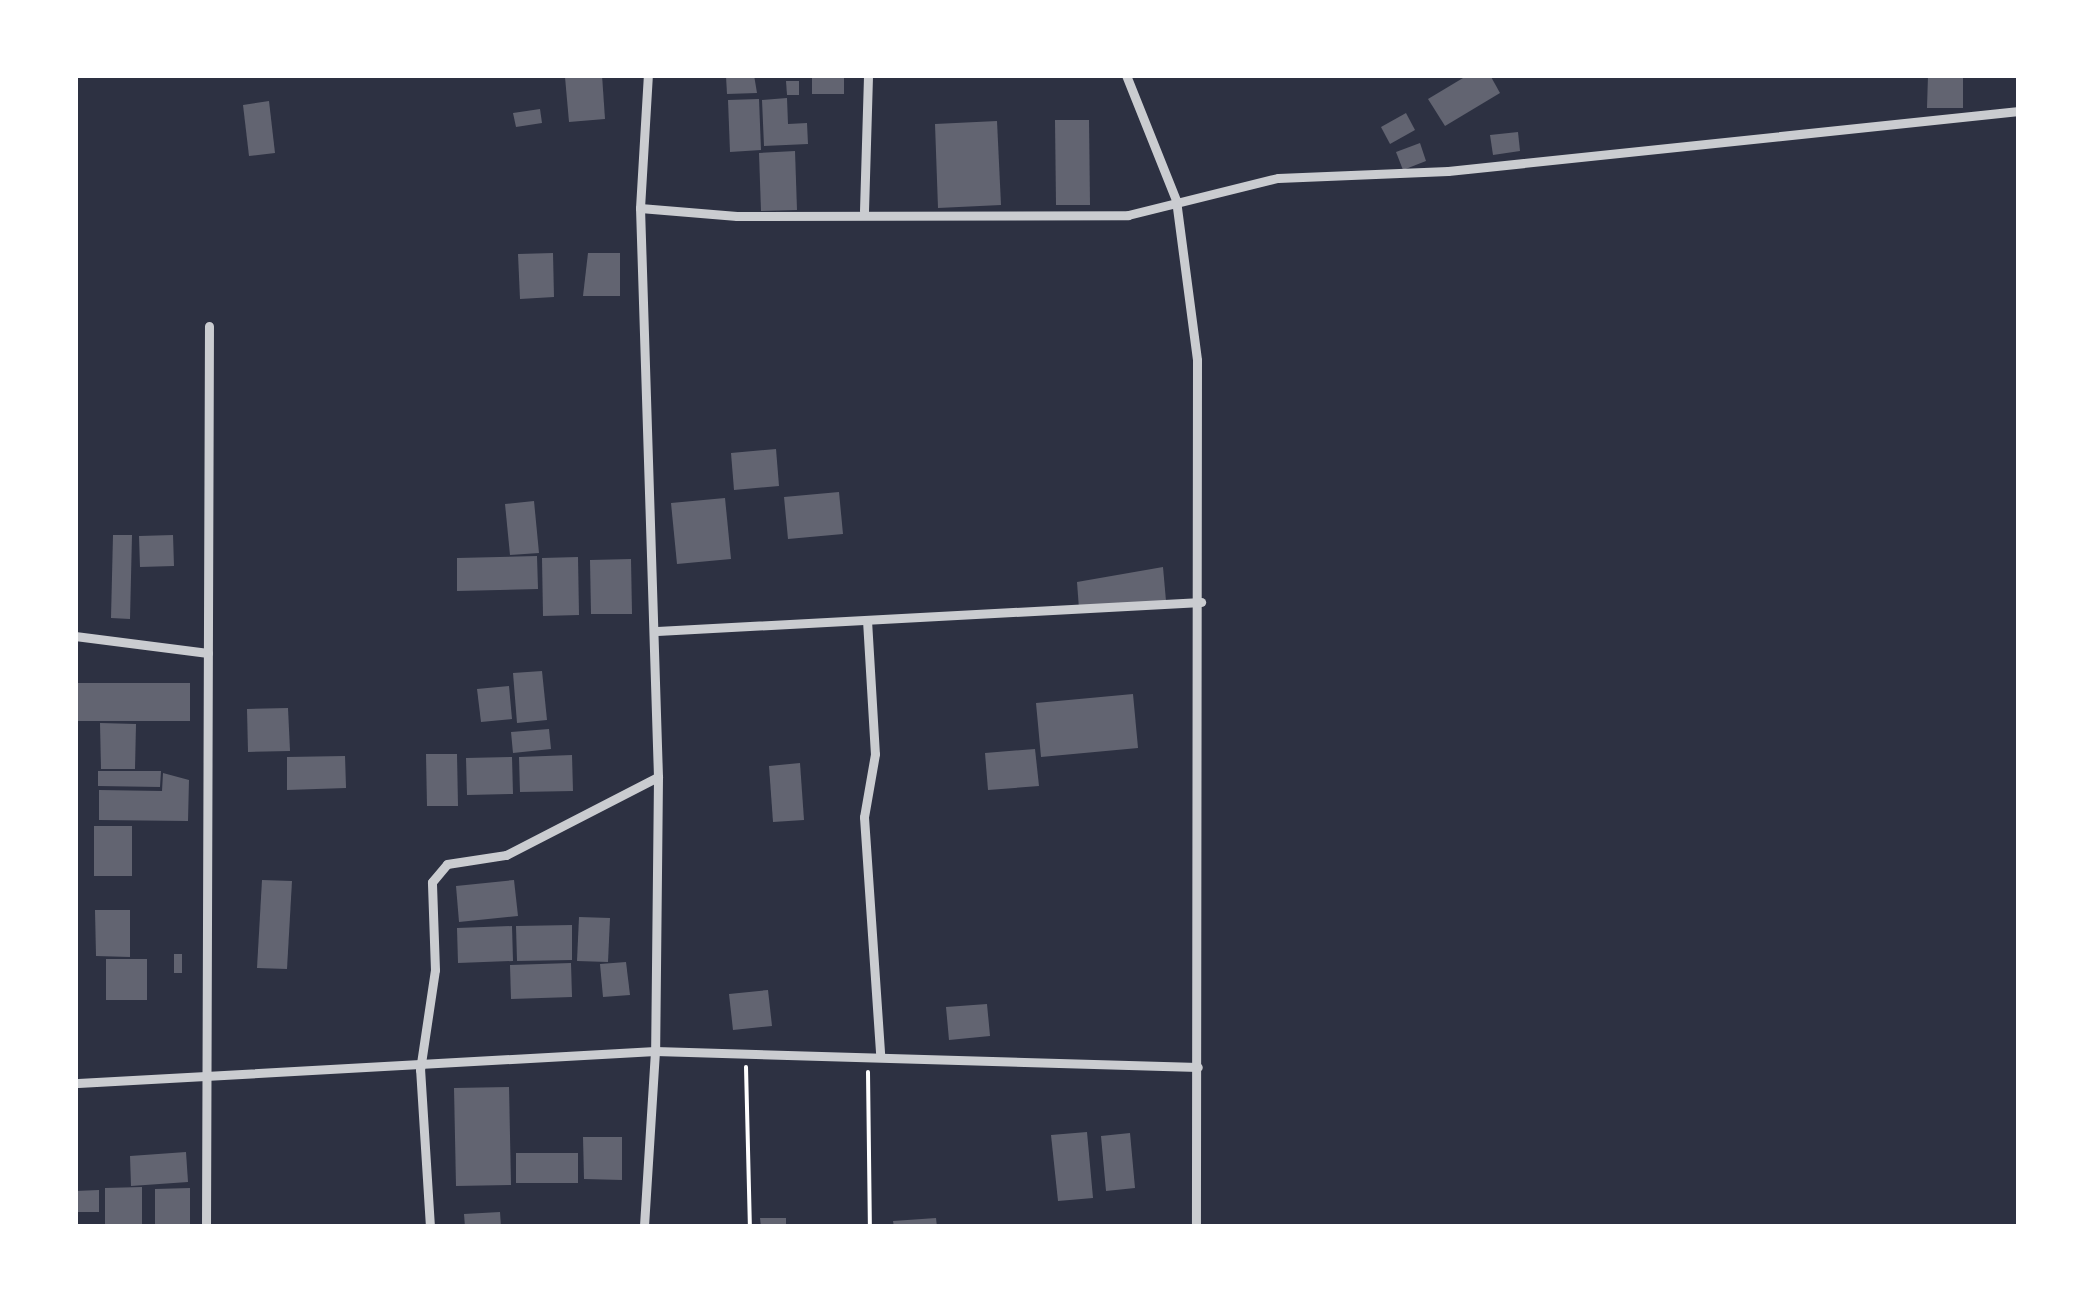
<!DOCTYPE html>
<html>
<head>
<meta charset="utf-8">
<style>
	body { margin:0 }
	#map { position:relative; width:2094px; height:1302px; overflow:hidden; background:#2d3142; font-family:Manrope,sans-serif }
	div>[style] { position:absolute }
	[style*='--x'] { left:calc(var(--x)*1px); top:calc(var(--y)*1px); width:calc(var(--w)*1px); rotate:calc(var(--a)*1deg) }
	.building>* { inset:0; background:#626471 }
	.path>* { height:4px; margin:-2px; padding:0 2px; transform-origin:2px; border-radius:2px; background:#fff }
	.minor>* { height:9px; margin:-4.5px; padding:0 4.5px; transform-origin:4.5px; border-radius:4.5px; background:#caccd0 }
	span { translate:-50% -50%; white-space:nowrap; text-align:center; line-height:1.15; -webkit-text-stroke:9px #fff; paint-order:stroke }
	.frame { position:absolute; inset:0; border:78px solid #fff; pointer-events:none }
</style>
</head>
<body>
<div id="map">
	<div class="building">
		<i style="clip-path:polygon(602px 75px,605px 119px,569px 122px,565px 77px)"></i>
		<i style="clip-path:polygon(754px 75px,757px 93px,727px 94px,726px 76px)"></i>
		<i style="clip-path:polygon(812px 75px,844px 75px,844px 94px,812px 94px)"></i>
		<i style="clip-path:polygon(1468px 75px,1490px 75px,1500px 93px,1445px 126px,1428px 99px)"></i>
		<i style="clip-path:polygon(1928px 75px,1963px 75px,1963px 108px,1927px 108px)"></i>
		<i style="clip-path:polygon(786px 81px,799px 81px,799px 95px,787px 95px)"></i>
		<i style="clip-path:polygon(787px 98px,788px 124px,807px 123px,808px 144px,764px 146px,762px 100px)"></i>
		<i style="clip-path:polygon(759px 99px,761px 150px,730px 152px,728px 100px)"></i>
		<i style="clip-path:polygon(269px 101px,275px 153px,249px 156px,243px 105px)"></i>
		<i style="clip-path:polygon(540px 109px,542px 123px,516px 127px,513px 113px)"></i>
		<i style="clip-path:polygon(1406px 113px,1415px 130px,1390px 144px,1381px 127px)"></i>
		<i style="clip-path:polygon(1055px 120px,1089px 120px,1090px 205px,1056px 205px)"></i>
		<i style="clip-path:polygon(997px 121px,1001px 205px,938px 208px,935px 124px)"></i>
		<i style="clip-path:polygon(1518px 132px,1520px 151px,1493px 155px,1490px 135px)"></i>
		<i style="clip-path:polygon(1420px 143px,1426px 161px,1403px 170px,1396px 152px)"></i>
		<i style="clip-path:polygon(795px 151px,797px 210px,761px 211px,759px 153px)"></i>
		<i style="clip-path:polygon(553px 253px,554px 297px,520px 299px,518px 254px)"></i>
		<i style="clip-path:polygon(588px 253px,620px 253px,620px 296px,583px 296px)"></i>
		<i style="clip-path:polygon(776px 449px,779px 486px,734px 490px,731px 453px)"></i>
		<i style="clip-path:polygon(839px 492px,843px 534px,788px 539px,784px 497px)"></i>
		<i style="clip-path:polygon(725px 498px,731px 559px,677px 564px,671px 503px)"></i>
		<i style="clip-path:polygon(534px 501px,539px 553px,510px 555px,505px 504px)"></i>
		<i style="clip-path:polygon(113px 535px,132px 535px,130px 619px,111px 618px)"></i>
		<i style="clip-path:polygon(173px 535px,174px 566px,140px 567px,139px 536px)"></i>
		<i style="clip-path:polygon(537px 556px,538px 589px,457px 591px,457px 558px)"></i>
		<i style="clip-path:polygon(578px 557px,579px 615px,543px 616px,542px 558px)"></i>
		<i style="clip-path:polygon(631px 559px,632px 614px,591px 614px,590px 560px)"></i>
		<i style="clip-path:polygon(1163px 567px,1166px 601px,1079px 609px,1077px 582px)"></i>
		<i style="clip-path:polygon(542px 671px,547px 720px,517px 723px,513px 673px)"></i>
		<i style="clip-path:polygon(75px 683px,190px 683px,190px 721px,75px 721px)"></i>
		<i style="clip-path:polygon(509px 686px,512px 719px,481px 722px,477px 689px)"></i>
		<i style="clip-path:polygon(1133px 694px,1138px 748px,1041px 757px,1036px 703px)"></i>
		<i style="clip-path:polygon(288px 708px,290px 751px,248px 752px,247px 709px)"></i>
		<i style="clip-path:polygon(100px 723px,136px 724px,135px 769px,101px 769px)"></i>
		<i style="clip-path:polygon(549px 729px,551px 749px,513px 753px,511px 732px)"></i>
		<i style="clip-path:polygon(1035px 749px,1039px 786px,988px 790px,985px 753px)"></i>
		<i style="clip-path:polygon(426px 754px,457px 754px,458px 806px,427px 806px)"></i>
		<i style="clip-path:polygon(572px 755px,573px 791px,520px 792px,519px 757px)"></i>
		<i style="clip-path:polygon(345px 756px,346px 788px,287px 790px,287px 757px)"></i>
		<i style="clip-path:polygon(512px 757px,513px 794px,467px 795px,466px 758px)"></i>
		<i style="clip-path:polygon(800px 763px,804px 820px,773px 822px,769px 766px)"></i>
		<i style="clip-path:polygon(98px 771px,161px 771px,160px 787px,98px 786px)"></i>
		<i style="clip-path:polygon(163px 773px,189px 780px,188px 821px,99px 820px,99px 790px,162px 791px)"></i>
		<i style="clip-path:polygon(94px 826px,132px 826px,132px 876px,94px 876px)"></i>
		<i style="clip-path:polygon(262px 880px,292px 881px,287px 969px,257px 968px)"></i>
		<i style="clip-path:polygon(514px 880px,518px 916px,459px 922px,456px 886px)"></i>
		<i style="clip-path:polygon(95px 910px,130px 910px,130px 957px,96px 956px)"></i>
		<i style="clip-path:polygon(579px 917px,610px 918px,608px 962px,577px 961px)"></i>
		<i style="clip-path:polygon(572px 925px,572px 960px,517px 961px,516px 926px)"></i>
		<i style="clip-path:polygon(512px 926px,513px 961px,458px 963px,457px 928px)"></i>
		<i style="clip-path:polygon(174px 954px,182px 954px,182px 973px,174px 973px)"></i>
		<i style="clip-path:polygon(106px 959px,147px 959px,147px 1000px,106px 1000px)"></i>
		<i style="clip-path:polygon(626px 962px,630px 995px,603px 997px,600px 964px)"></i>
		<i style="clip-path:polygon(571px 963px,572px 997px,511px 999px,510px 965px)"></i>
		<i style="clip-path:polygon(768px 990px,772px 1026px,733px 1030px,729px 994px)"></i>
		<i style="clip-path:polygon(987px 1004px,990px 1036px,949px 1040px,946px 1007px)"></i>
		<i style="clip-path:polygon(509px 1087px,511px 1185px,456px 1186px,454px 1088px)"></i>
		<i style="clip-path:polygon(1087px 1132px,1093px 1198px,1058px 1201px,1051px 1135px)"></i>
		<i style="clip-path:polygon(1130px 1133px,1135px 1188px,1106px 1191px,1101px 1136px)"></i>
		<i style="clip-path:polygon(583px 1137px,622px 1137px,622px 1180px,584px 1179px)"></i>
		<i style="clip-path:polygon(186px 1152px,188px 1182px,131px 1186px,130px 1156px)"></i>
		<i style="clip-path:polygon(516px 1153px,578px 1153px,578px 1183px,516px 1183px)"></i>
		<i style="clip-path:polygon(142px 1187px,142px 1227px,105px 1227px,105px 1188px)"></i>
		<i style="clip-path:polygon(190px 1188px,190px 1227px,155px 1227px,155px 1189px)"></i>
		<i style="clip-path:polygon(99px 1190px,99px 1212px,75px 1212px,75px 1191px)"></i>
		<i style="clip-path:polygon(500px 1212px,501px 1227px,465px 1227px,464px 1214px)"></i>
		<i style="clip-path:polygon(760px 1218px,786px 1218px,786px 1227px,761px 1227px)"></i>
		<i style="clip-path:polygon(936px 1218px,937px 1227px,894px 1227px,893px 1221px)"></i>
	</div>
	<div class="path">
		<i style="--x:746;--y:1067;--w:160;--a:88.6"></i>
		<i style="--x:868;--y:1072;--w:155;--a:89.3"></i>
	</div>
	<div class="minor">
		<i style="--x:1126;--y:75;--w:135;--a:68.2"></i>
		<i style="--x:1176;--y:200;--w:161;--a:82.5"></i>
		<i style="--x:1197;--y:360;--w:867;--a:90.07"></i>
		<i style="--x:640;--y:208;--w:97;--a:4.7"></i>
		<i style="--x:737;--y:216;--w:391;--a:-0.1"></i>
		<i style="--x:1128;--y:215;--w:154;--a:-13.9"></i>
		<i style="--x:1278;--y:178;--w:170;--a:-2.4"></i>
		<i style="--x:1448;--y:171;--w:574;--a:-6"></i>
		<i style="--x:864;--y:211;--w:136;--a:-88.3"></i>
		<i style="--x:867;--y:620;--w:134;--a:86.6"></i>
		<i style="--x:875;--y:754;--w:64;--a:99.9"></i>
		<i style="--x:864;--y:817;--w:237;--a:86.1"></i>
		<i style="--x:657;--y:631;--w:545;--a:-3.05"></i>
		<i style="--x:75;--y:636;--w:134;--a:7.3"></i>
		<i style="--x:658;--y:777;--w:274;--a:90.6"></i>
		<i style="--x:655;--y:1051;--w:543;--a:1.69"></i>
		<i style="--x:78;--y:1083;--w:578;--a:-3.17"></i>
		<i style="--x:655;--y:1051;--w:176;--a:93.6"></i>
		<i style="--x:206;--y:1227;--w:901;--a:-89.81"></i>
		<i style="--x:430;--y:1227;--w:157;--a:-93.6"></i>
		<i style="--x:420;--y:1070;--w:101;--a:-81.5"></i>
		<i style="--x:435;--y:970;--w:88;--a:-92"></i>
		<i style="--x:432;--y:882;--w:23;--a:-50"></i>
		<i style="--x:447;--y:864;--w:60;--a:-8.7"></i>
		<i style="--x:506;--y:855;--w:171;--a:-27.2"></i>
		<i style="--x:658;--y:777;--w:569;--a:-91.81"></i>
		<i style="--x:640;--y:208;--w:133;--a:-86.6"></i>
	</div>
	<div class="frame"></div>
</div>
</body>
</html>
